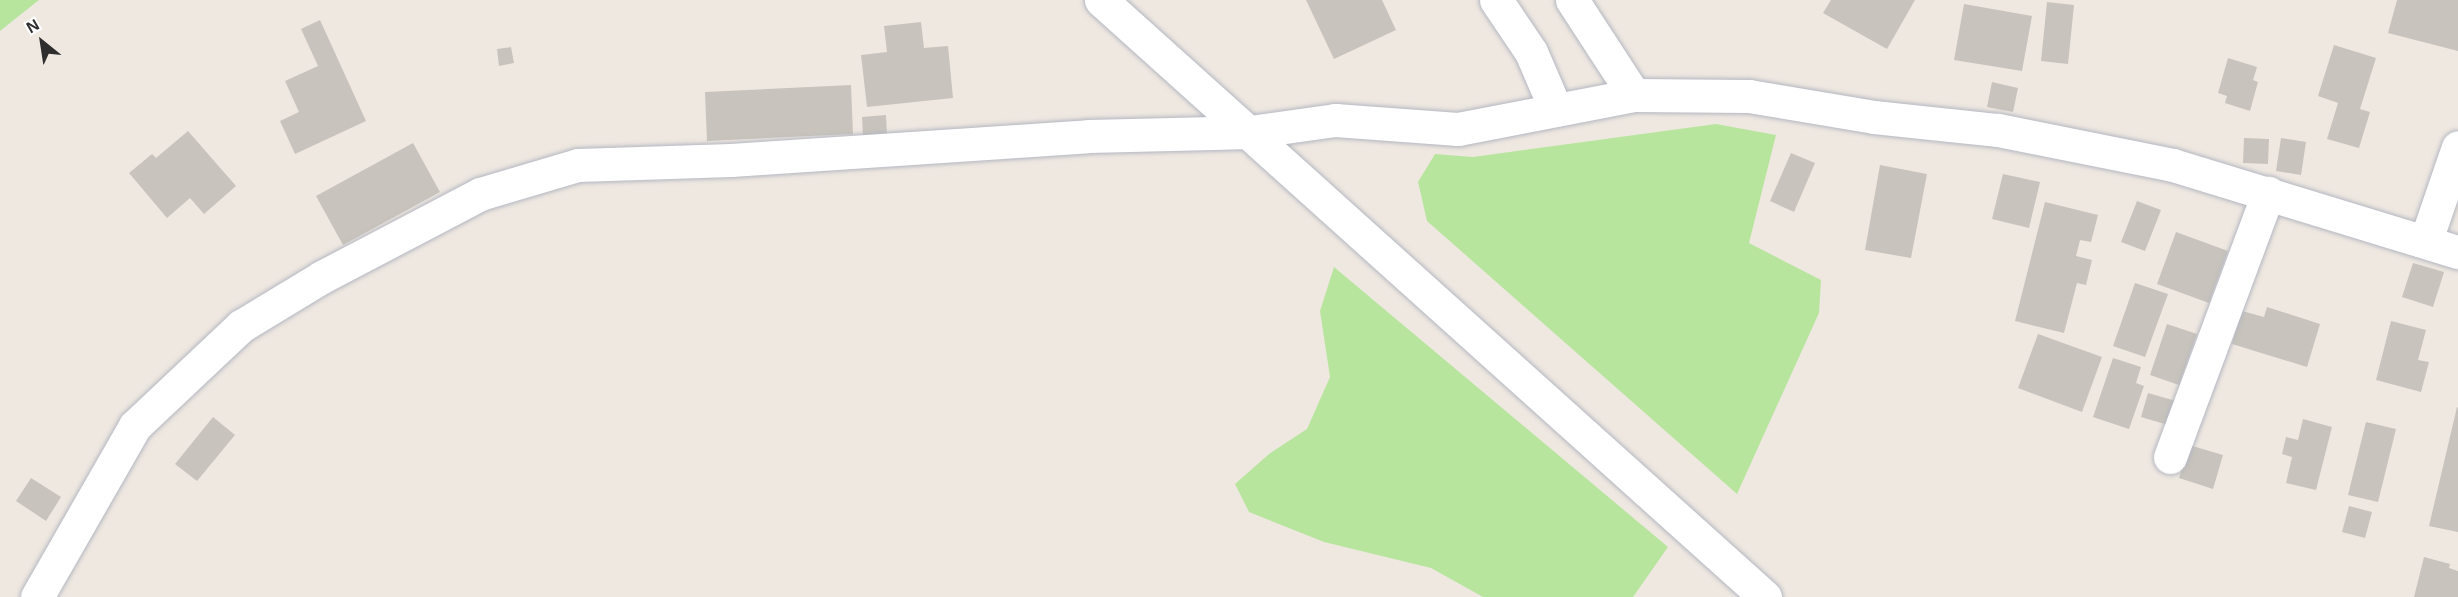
<!DOCTYPE html>
<html>
<head>
<meta charset="utf-8">
<style>
	body { margin:0 }
	#map { position:relative; width:2458px; height:597px; overflow:hidden; background:#efe8e1; font-family:Arial,sans-serif }
	div>[style] { position:absolute }
	[style*='--x'] { left:calc(var(--x)*1px); top:calc(var(--y)*1px); width:calc(var(--w)*1px); rotate:calc(var(--a)*1deg) }
	.green>* { inset:0; background:#b8e59e }
	.building>* { inset:0; background:#c8c3bc }
	.roads { filter:drop-shadow(0 0 2px #b4b7c1) drop-shadow(0 0 2px #b4b7c1) }
	.minor>* { height:33px; margin:-16.5px; padding:0 16.5px; transform-origin:16.5px; border-radius:16.5px; background:#fff }
	span { translate:-50% -50%; white-space:nowrap; text-align:center; line-height:1.15; -webkit-text-stroke:5px #fff; paint-order:stroke }
	.north { position:absolute; left:12px; top:12px; width:60px; height:60px; -webkit-text-stroke:4px #fff; paint-order:stroke; rotate:330deg; font-size:16px; font-weight:700; line-height:24px; text-align:center; color:#2e2e2e }
	.north::after { content:''; display:block; margin:auto; width:21px; height:27px; background:#2e2e2e; clip-path:polygon(50% 0,100% 100%,50% 72%,0 100%) }
</style>
</head>
<body>
<div id="map">
	<div class="green">
		<i style="clip-path:polygon(0 0,39px 0,0 31px)"></i>
		<i style="clip-path:polygon(1716px 124px,1776px 135px,1749px 243px,1821px 280px,1819px 313px,1737px 494px,1427px 221px,1418px 182px,1435px 154px,1473px 157px)"></i>
		<i style="clip-path:polygon(1334px 267px,1668px 547px,1633px 597px,1483px 597px,1431px 568px,1324px 542px,1249px 512px,1235px 484px,1269px 454px,1307px 429px,1330px 377px,1320px 311px)"></i>
	</div>
	<div class="building">
		<i style="clip-path:polygon(1306px 0,1382px 0,1396px 30px,1334px 59px)"></i>
		<i style="clip-path:polygon(1831px 0,1915px 0,1887px 49px,1823px 13px)"></i>
		<i style="clip-path:polygon(2397px 0,2458px 0,2458px 51px,2388px 33px)"></i>
		<i style="clip-path:polygon(2047px 2px,2074px 5px,2068px 64px,2041px 61px)"></i>
		<i style="clip-path:polygon(1964px 4px,2032px 16px,2022px 71px,1954px 60px)"></i>
		<i style="clip-path:polygon(320px 20px,366px 121px,295px 154px,280px 121px,299px 112px,285px 81px,318px 66px,301px 29px)"></i>
		<i style="clip-path:polygon(921px 22px,924px 48px,948px 46px,953px 98px,867px 107px,861px 55px,887px 52px,884px 26px)"></i>
		<i style="clip-path:polygon(2334px 45px,2376px 58px,2360px 109px,2370px 112px,2359px 148px,2327px 139px,2338px 103px,2318px 96px)"></i>
		<i style="clip-path:polygon(511px 47px,514px 63px,499px 66px,497px 49px)"></i>
		<i style="clip-path:polygon(2228px 58px,2257px 67px,2253px 80px,2258px 82px,2250px 111px,2225px 103px,2227px 96px,2218px 93px)"></i>
		<i style="clip-path:polygon(1992px 82px,2018px 88px,2013px 112px,1987px 107px)"></i>
		<i style="clip-path:polygon(851px 85px,853px 134px,707px 141px,705px 92px)"></i>
		<i style="clip-path:polygon(886px 115px,887px 135px,863px 137px,862px 117px)"></i>
		<i style="clip-path:polygon(188px 131px,236px 186px,204px 214px,190px 198px,167px 218px,129px 173px,152px 154px,156px 158px)"></i>
		<i style="clip-path:polygon(2244px 138px,2269px 139px,2268px 164px,2243px 163px)"></i>
		<i style="clip-path:polygon(2281px 138px,2306px 142px,2301px 175px,2276px 171px)"></i>
		<i style="clip-path:polygon(413px 143px,440px 192px,343px 245px,316px 196px)"></i>
		<i style="clip-path:polygon(1791px 153px,1815px 163px,1794px 212px,1770px 201px)"></i>
		<i style="clip-path:polygon(1880px 165px,1927px 174px,1911px 258px,1865px 250px)"></i>
		<i style="clip-path:polygon(2003px 174px,2040px 182px,2029px 228px,1992px 219px)"></i>
		<i style="clip-path:polygon(2137px 201px,2161px 210px,2145px 251px,2121px 242px)"></i>
		<i style="clip-path:polygon(2045px 202px,2098px 215px,2091px 242px,2080px 240px,2076px 256px,2092px 260px,2086px 285px,2077px 283px,2064px 333px,2015px 321px)"></i>
		<i style="clip-path:polygon(2176px 232px,2228px 251px,2209px 303px,2157px 284px)"></i>
		<i style="clip-path:polygon(2413px 263px,2444px 272px,2433px 307px,2402px 297px)"></i>
		<i style="clip-path:polygon(2135px 283px,2168px 294px,2145px 357px,2113px 346px)"></i>
		<i style="clip-path:polygon(2267px 307px,2320px 324px,2307px 367px,2232px 344px,2242px 311px,2264px 317px)"></i>
		<i style="clip-path:polygon(2391px 321px,2426px 330px,2418px 360px,2429px 362px,2421px 392px,2376px 380px)"></i>
		<i style="clip-path:polygon(2167px 324px,2197px 334px,2179px 385px,2150px 375px)"></i>
		<i style="clip-path:polygon(2038px 334px,2102px 357px,2082px 412px,2018px 388px)"></i>
		<i style="clip-path:polygon(2113px 358px,2141px 367px,2136px 383px,2144px 386px,2129px 429px,2093px 417px)"></i>
		<i style="clip-path:polygon(2148px 393px,2176px 401px,2168px 425px,2141px 417px)"></i>
		<i style="clip-path:polygon(2457px 407px,2458px 408px,2458px 532px,2429px 526px)"></i>
		<i style="clip-path:polygon(213px 417px,235px 435px,197px 481px,175px 464px)"></i>
		<i style="clip-path:polygon(2303px 419px,2332px 427px,2316px 490px,2286px 483px,2292px 457px,2282px 454px,2286px 437px,2298px 440px)"></i>
		<i style="clip-path:polygon(2366px 422px,2396px 429px,2378px 502px,2348px 495px)"></i>
		<i style="clip-path:polygon(2189px 445px,2223px 455px,2213px 489px,2179px 478px)"></i>
		<i style="clip-path:polygon(31px 478px,61px 497px,46px 521px,16px 501px)"></i>
		<i style="clip-path:polygon(2349px 506px,2372px 512px,2365px 538px,2342px 532px)"></i>
		<i style="clip-path:polygon(2424px 557px,2450px 564px,2449px 568px,2458px 571px,2458px 597px,2414px 597px)"></i>
	</div>
	<div class="roads">
		<div class="minor">
			<i style="--x:1101;--y:0;--w:893;--a:41.96"></i>
			<i style="--x:1496;--y:0;--w:63;--a:56.1"></i>
			<i style="--x:1531;--y:52;--w:63;--a:66.7"></i>
			<i style="--x:1572;--y:0;--w:113;--a:56.9"></i>
			<i style="--x:2426;--y:240;--w:98;--a:-71"></i>
			<i style="--x:2170;--y:457;--w:282;--a:-69.6"></i>
			<i style="--x:37;--y:597;--w:197;--a:-60.2"></i>
			<i style="--x:135;--y:426;--w:146;--a:-43.3"></i>
			<i style="--x:241;--y:326;--w:95;--a:-31.2"></i>
			<i style="--x:322;--y:277;--w:178;--a:-27.7"></i>
			<i style="--x:480;--y:194;--w:102;--a:-16.5"></i>
			<i style="--x:578;--y:165;--w:153;--a:-1.9"></i>
			<i style="--x:731;--y:160;--w:358;--a:-3.8"></i>
			<i style="--x:1088;--y:136;--w:162;--a:-1.4"></i>
			<i style="--x:1250;--y:132;--w:86;--a:-8"></i>
			<i style="--x:1335;--y:120;--w:123;--a:4.2"></i>
			<i style="--x:1458;--y:129;--w:179;--a:-10.9"></i>
			<i style="--x:1634;--y:95;--w:115;--a:0.5"></i>
			<i style="--x:1749;--y:96;--w:127;--a:9.5"></i>
			<i style="--x:1874;--y:117;--w:125;--a:6"></i>
			<i style="--x:1998;--y:130;--w:178;--a:11.3"></i>
			<i style="--x:2173;--y:165;--w:298;--a:17"></i>
		</div>
	</div>
	<div class="north">N</div>
</div>
</body>
</html>
